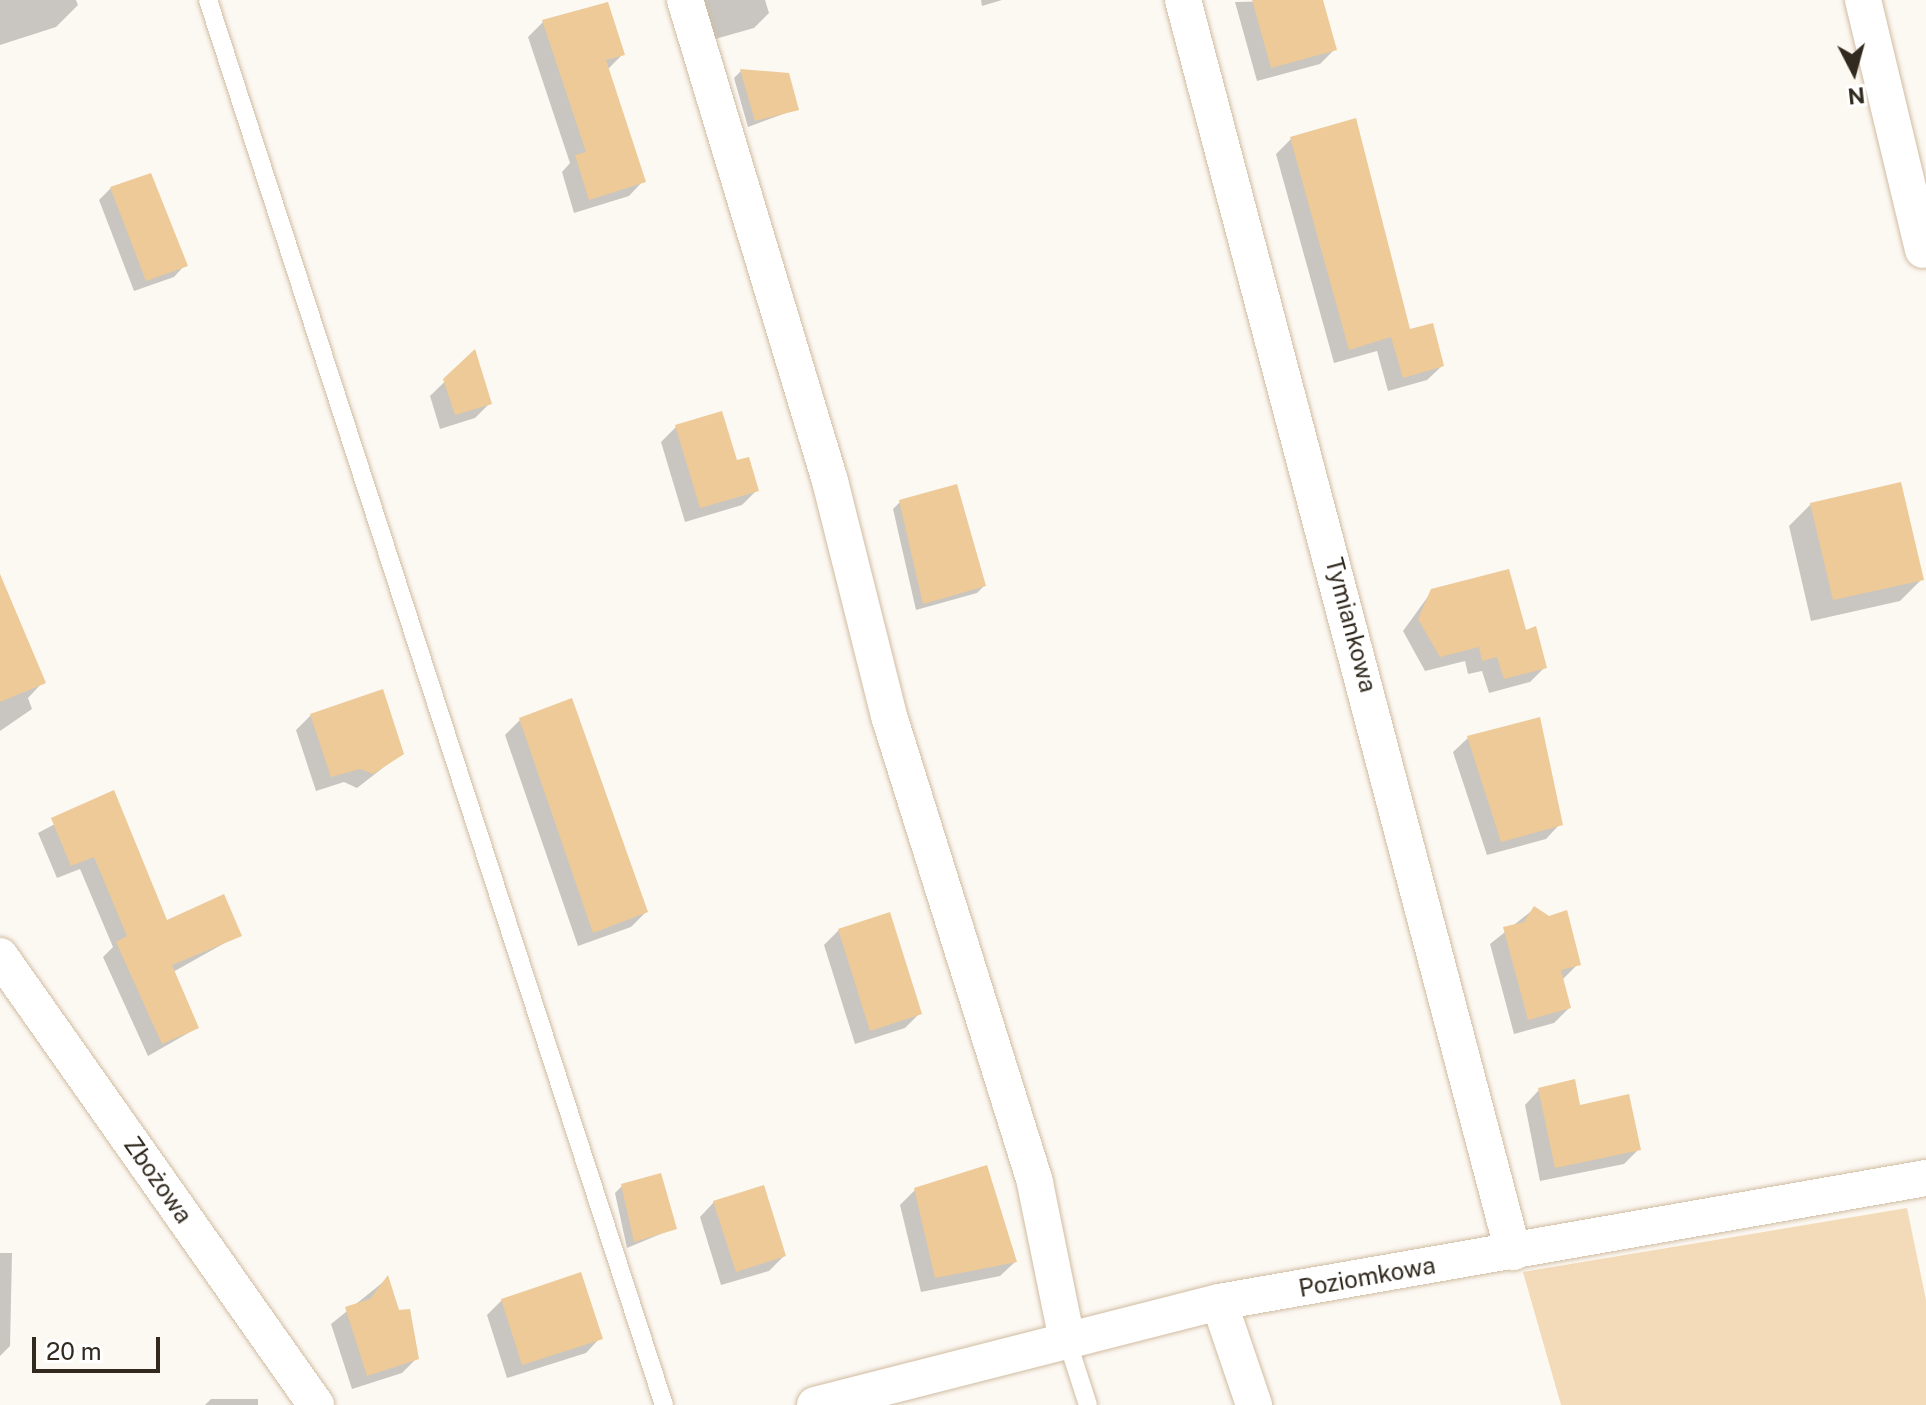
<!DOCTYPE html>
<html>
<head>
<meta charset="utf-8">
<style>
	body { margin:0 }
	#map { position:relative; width:1926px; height:1405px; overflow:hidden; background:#fcf8f2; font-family:"Public Sans",sans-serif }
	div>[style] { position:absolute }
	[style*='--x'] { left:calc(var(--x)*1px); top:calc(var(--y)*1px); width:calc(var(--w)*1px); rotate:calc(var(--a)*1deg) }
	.green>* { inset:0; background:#f3dab8 }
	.shadow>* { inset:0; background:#0003 }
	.building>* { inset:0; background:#edca97 }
	.roads { filter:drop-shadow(0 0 2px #d0bca1) drop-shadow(0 0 2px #d0bca1) }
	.service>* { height:18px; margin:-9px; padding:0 9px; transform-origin:9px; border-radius:9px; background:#fff }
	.minor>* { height:36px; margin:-18px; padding:0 18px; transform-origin:18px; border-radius:18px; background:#fff }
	span { translate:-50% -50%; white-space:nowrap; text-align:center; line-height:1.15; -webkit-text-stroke:6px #fff; paint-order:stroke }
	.street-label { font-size:24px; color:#322a1f }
	.north { position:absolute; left:1814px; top:32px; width:80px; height:80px; -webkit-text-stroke:6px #fff; paint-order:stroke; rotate:174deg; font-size:22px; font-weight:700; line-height:32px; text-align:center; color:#322a1f }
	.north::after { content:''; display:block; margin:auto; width:28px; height:36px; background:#322a1f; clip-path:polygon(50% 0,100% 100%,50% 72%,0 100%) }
	.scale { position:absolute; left:32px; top:1337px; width:128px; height:36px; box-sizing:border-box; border:4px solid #322a1f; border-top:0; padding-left:10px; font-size:24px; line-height:28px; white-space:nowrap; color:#322a1f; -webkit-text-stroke:6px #fff; paint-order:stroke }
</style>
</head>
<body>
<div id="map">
	<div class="green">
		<i style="clip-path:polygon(1907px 1208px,1926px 1300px,1926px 1405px,1561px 1405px,1523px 1272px)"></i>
	</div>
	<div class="shadow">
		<i style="clip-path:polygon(0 0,76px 0,78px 5px,56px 27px,0 45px)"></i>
		<i style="clip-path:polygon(687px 0,765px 0,769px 13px,754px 28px,701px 43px)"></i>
		<i style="clip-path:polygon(981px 0,1002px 0,982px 6px)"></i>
		<i style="clip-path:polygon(1321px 0,1334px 50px,1320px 64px,1257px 81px,1235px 2px)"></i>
		<i style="clip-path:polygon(543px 22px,623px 54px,607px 70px,643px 181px,629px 196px,574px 213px,562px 172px,570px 163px,528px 37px)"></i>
		<i style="clip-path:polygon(741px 71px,787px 75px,797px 109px,748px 127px,734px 78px)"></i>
		<i style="clip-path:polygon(1291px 139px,1409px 331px,1442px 366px,1427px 380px,1388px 391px,1377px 351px,1334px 363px,1276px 154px)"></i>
		<i style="clip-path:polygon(111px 188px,185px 265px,174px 277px,134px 291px,99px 200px)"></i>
		<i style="clip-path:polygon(474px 353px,490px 403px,475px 418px,440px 429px,430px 396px)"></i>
		<i style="clip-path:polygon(676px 427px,757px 490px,742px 505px,685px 522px,661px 442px)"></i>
		<i style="clip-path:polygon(900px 502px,984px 586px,977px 593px,916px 610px,893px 509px)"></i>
		<i style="clip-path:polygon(1811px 504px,1922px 579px,1900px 601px,1811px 621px,1789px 526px)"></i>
		<i style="clip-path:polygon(1432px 591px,1525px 632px,1545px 667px,1530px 682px,1489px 693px,1482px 671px,1468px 674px,1465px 661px,1425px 671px,1403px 631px)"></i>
		<i style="clip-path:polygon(0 631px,43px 682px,28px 698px,32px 709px,0 731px)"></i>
		<i style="clip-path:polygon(311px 715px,402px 753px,357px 788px,344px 782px,316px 791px,296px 730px)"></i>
		<i style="clip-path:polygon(520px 720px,646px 912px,631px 927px,578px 946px,505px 735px)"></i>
		<i style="clip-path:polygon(1468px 738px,1560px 824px,1546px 839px,1487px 855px,1453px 752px)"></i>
		<i style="clip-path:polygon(113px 793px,166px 922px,239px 935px,173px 972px,197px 1028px,148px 1056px,103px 957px,113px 947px,80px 869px,57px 878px,38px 833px)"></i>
		<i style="clip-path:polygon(1534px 909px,1578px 964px,1562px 980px,1569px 1008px,1554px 1023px,1514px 1034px,1490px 944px)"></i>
		<i style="clip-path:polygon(839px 930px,920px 1013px,905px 1028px,855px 1044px,824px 945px)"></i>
		<i style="clip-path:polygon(1539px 1090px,1639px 1149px,1624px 1164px,1540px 1181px,1525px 1105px)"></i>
		<i style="clip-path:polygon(622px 1186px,675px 1228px,627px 1248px,615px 1193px)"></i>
		<i style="clip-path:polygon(915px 1190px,1015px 1262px,1000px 1276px,921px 1292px,900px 1205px)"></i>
		<i style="clip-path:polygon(714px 1202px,784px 1256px,769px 1271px,721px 1285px,700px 1217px)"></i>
		<i style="clip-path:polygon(0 1253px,12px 1253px,10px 1346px,0 1356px)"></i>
		<i style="clip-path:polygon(387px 1279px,417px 1358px,402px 1373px,352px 1389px,331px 1324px)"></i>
		<i style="clip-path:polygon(502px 1300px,600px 1338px,586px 1353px,507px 1378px,487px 1315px)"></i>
		<i style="clip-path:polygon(211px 1399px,258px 1399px,258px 1405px,205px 1405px)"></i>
	</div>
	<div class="building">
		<i style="clip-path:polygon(1252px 0,1323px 0,1337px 50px,1271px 68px)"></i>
		<i style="clip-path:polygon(608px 2px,625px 55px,606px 60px,646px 182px,589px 200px,575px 155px,586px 152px,542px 20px)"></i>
		<i style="clip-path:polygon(740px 69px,789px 73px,799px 110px,755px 121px)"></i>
		<i style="clip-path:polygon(1356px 118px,1410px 329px,1433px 323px,1444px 366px,1403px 378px,1391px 337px,1349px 350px,1290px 137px)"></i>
		<i style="clip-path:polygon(151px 173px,188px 266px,146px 281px,110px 187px)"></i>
		<i style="clip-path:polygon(475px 349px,492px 404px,455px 415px,443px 379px)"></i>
		<i style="clip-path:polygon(722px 411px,737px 460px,749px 457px,759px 491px,700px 508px,675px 425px)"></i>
		<i style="clip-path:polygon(1901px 482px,1924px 580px,1833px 600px,1810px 503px)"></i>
		<i style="clip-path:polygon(957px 484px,986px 586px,923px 604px,899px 500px)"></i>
		<i style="clip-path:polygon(1509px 569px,1526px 630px,1536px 626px,1547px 668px,1504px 679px,1497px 657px,1482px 661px,1479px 647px,1440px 657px,1418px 619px,1431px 589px)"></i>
		<i style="clip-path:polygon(0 574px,46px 683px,0 702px)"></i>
		<i style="clip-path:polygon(383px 689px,404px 754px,373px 774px,360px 769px,331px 777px,310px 714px)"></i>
		<i style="clip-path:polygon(572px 698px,648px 912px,593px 933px,519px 718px)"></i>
		<i style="clip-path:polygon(1540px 717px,1563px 825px,1501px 842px,1467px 736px)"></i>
		<i style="clip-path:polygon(114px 790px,167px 920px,224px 894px,242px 936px,172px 965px,199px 1028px,162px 1044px,116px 942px,127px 936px,94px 857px,71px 866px,51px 818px)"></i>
		<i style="clip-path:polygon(1534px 906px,1549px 916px,1567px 910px,1581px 965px,1561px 970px,1571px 1008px,1528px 1020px,1503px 927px,1524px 922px)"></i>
		<i style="clip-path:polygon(890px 912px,922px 1014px,870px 1031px,838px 929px)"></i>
		<i style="clip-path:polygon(1575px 1079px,1580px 1105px,1629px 1094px,1641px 1150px,1555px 1168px,1538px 1088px)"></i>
		<i style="clip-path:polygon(987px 1165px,1017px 1262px,935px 1278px,914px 1188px)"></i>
		<i style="clip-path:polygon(661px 1173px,677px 1229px,634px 1242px,621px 1184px)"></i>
		<i style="clip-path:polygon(764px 1185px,786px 1256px,736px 1272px,713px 1201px)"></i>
		<i style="clip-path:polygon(581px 1272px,603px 1339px,522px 1365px,501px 1299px)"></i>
		<i style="clip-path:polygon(388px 1275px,399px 1310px,410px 1309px,419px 1359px,367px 1376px,345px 1307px,370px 1299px)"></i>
	</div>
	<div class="roads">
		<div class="service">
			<i style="--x:208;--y:0;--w:1477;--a:72.02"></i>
			<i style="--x:1067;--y:1340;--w:68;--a:72.1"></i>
		</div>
		<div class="minor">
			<i style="--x:685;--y:0;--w:502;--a:73.22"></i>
			<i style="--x:830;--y:481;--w:242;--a:75.9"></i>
			<i style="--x:889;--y:716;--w:489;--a:72.6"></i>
			<i style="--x:1035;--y:1183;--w:160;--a:78.5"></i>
			<i style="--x:1183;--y:0;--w:1295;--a:75.23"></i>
			<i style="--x:1863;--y:0;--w:257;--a:76.5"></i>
			<i style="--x:0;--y:956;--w:549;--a:54.86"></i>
			<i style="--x:1219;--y:1302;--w:109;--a:71.2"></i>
			<i style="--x:815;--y:1405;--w:417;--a:-14.3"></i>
			<i style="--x:1219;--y:1302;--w:718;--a:-9.95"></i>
		</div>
	</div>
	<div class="street-label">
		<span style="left:1351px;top:625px;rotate:75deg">Tymiankowa</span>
		<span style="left:158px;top:1180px;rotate:55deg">Zbożowa</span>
		<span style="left:1367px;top:1277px;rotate:-10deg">Poziomkowa</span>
	</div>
	<div class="north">N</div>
	<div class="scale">20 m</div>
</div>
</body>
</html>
